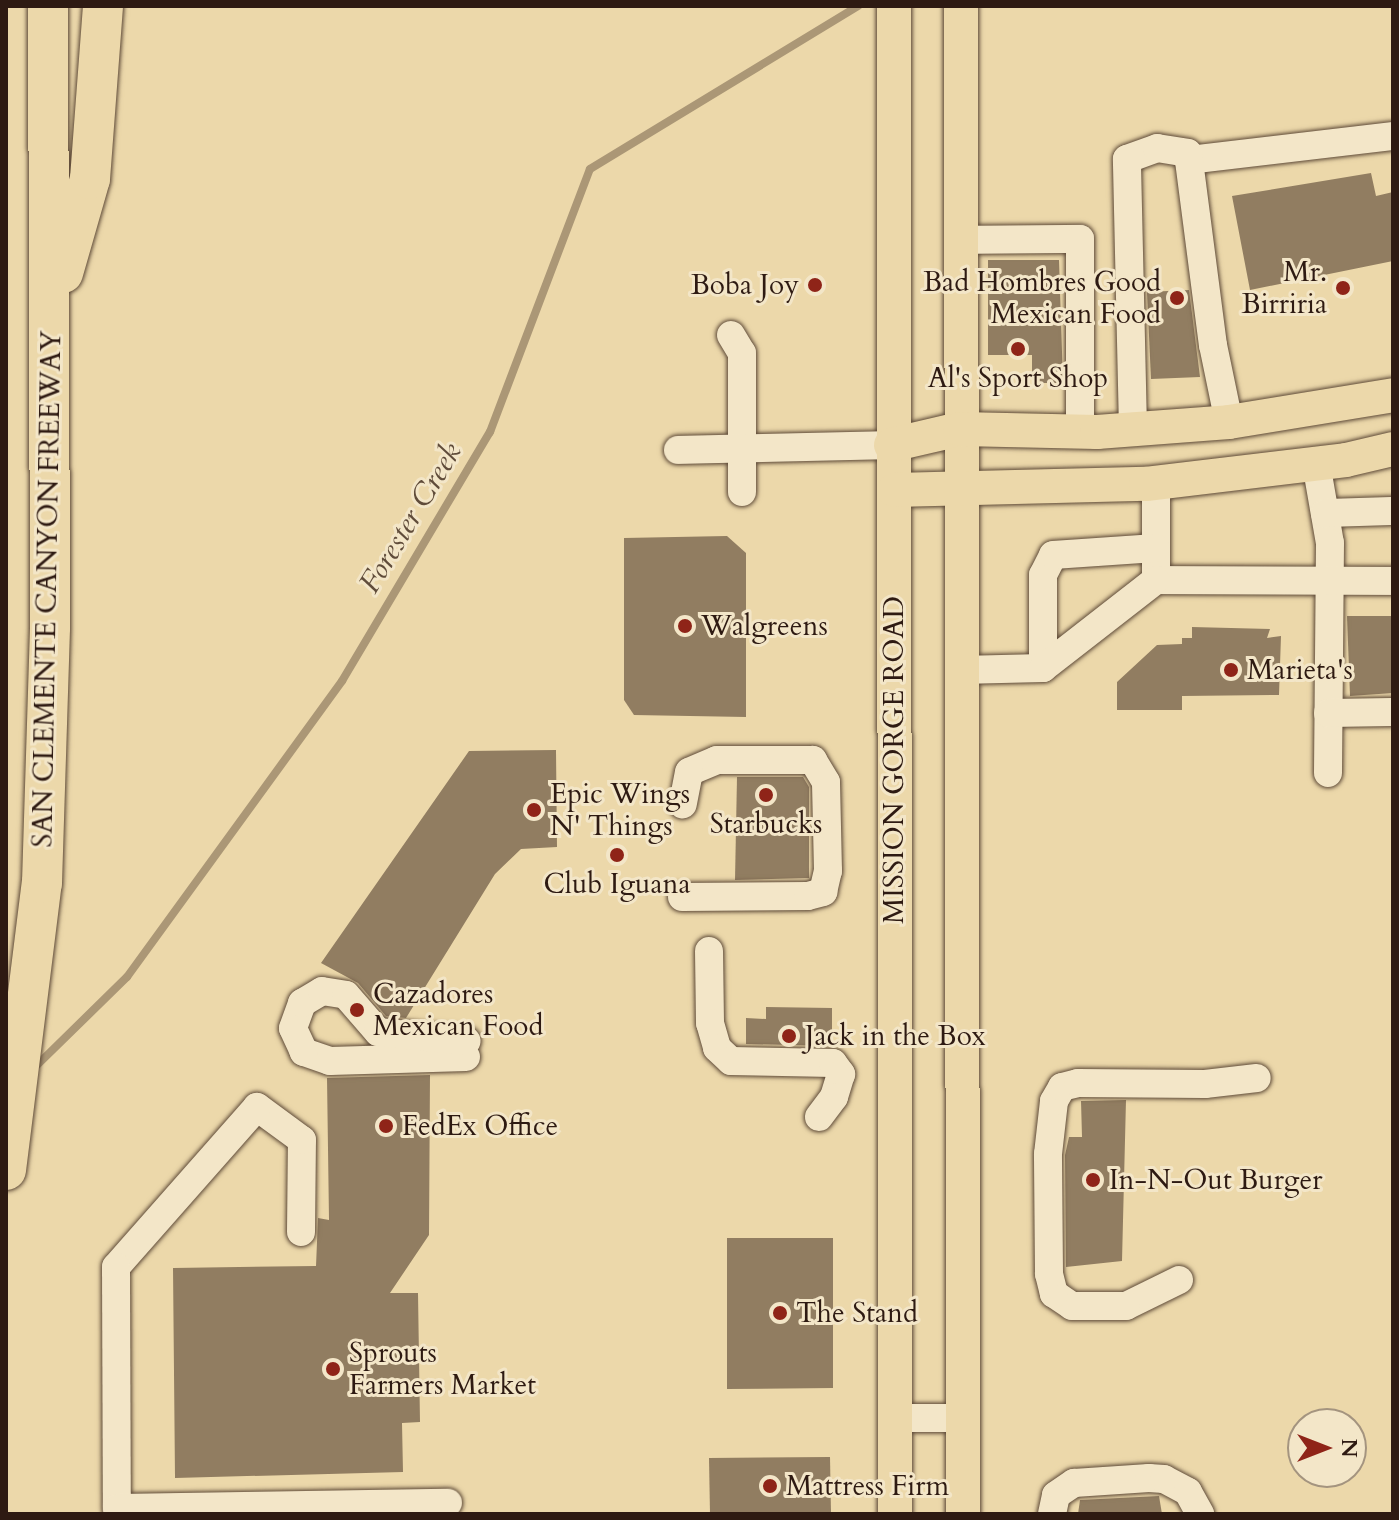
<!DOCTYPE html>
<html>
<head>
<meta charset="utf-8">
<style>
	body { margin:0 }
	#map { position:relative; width:1399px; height:1520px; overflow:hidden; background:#ecd8aa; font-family:Cardo,serif }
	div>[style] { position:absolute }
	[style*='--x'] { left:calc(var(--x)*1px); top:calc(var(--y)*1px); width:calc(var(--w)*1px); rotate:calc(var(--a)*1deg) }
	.stream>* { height:8px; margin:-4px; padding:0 4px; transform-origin:4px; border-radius:4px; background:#ab9776 }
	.building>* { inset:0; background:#917d61 }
	.roads { filter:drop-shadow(0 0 2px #5e4a38) drop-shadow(0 0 2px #5e4a38) }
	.minor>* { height:28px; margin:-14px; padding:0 14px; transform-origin:14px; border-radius:14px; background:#f3e6c8 }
	.major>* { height:34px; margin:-17px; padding:0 17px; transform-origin:17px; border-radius:17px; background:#ecd8aa }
	.highway>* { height:40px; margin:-20px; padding:0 20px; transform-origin:20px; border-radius:20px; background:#ecd8aa }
	.dots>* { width:22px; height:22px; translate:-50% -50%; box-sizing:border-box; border:4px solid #f3e6c8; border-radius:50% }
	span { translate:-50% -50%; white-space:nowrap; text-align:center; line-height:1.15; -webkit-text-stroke:6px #f3e6c8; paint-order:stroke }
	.poi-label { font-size:28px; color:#2e1a12 }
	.right { translate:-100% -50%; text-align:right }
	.left { translate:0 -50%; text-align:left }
	.street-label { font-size:28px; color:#2e1a12 }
	.water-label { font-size:30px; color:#604c3a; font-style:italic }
	.frame { position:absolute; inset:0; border:8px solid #2e1a12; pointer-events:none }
	.north { position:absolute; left:1287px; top:1408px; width:80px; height:80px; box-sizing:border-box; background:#f3e6c8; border:2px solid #a4947f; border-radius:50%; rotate:90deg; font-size:22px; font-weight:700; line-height:32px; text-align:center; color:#2e1a12 }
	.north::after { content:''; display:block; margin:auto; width:28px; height:36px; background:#8f2418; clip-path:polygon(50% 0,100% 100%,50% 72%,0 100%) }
</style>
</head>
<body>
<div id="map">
	<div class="stream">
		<i style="--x:32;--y:1070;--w:133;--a:-44.4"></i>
		<i style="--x:127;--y:977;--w:366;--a:-54"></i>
		<i style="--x:342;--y:681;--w:290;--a:-59.3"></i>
		<i style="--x:490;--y:432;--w:281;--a:-69.2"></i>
		<i style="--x:590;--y:169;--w:314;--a:-31.3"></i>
	</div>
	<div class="building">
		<i style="clip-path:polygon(1371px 173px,1376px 196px,1393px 192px,1393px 261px,1250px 290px,1232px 196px)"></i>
		<i style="clip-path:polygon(988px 260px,1059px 260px,1063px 383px,1032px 383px,1032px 355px,988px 355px)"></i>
		<i style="clip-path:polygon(1189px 290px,1200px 377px,1151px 379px,1147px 292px)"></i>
		<i style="clip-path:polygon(727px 536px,746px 553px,746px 717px,634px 715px,624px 700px,624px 538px)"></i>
		<i style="clip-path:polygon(1347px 616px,1393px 616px,1393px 693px,1350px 696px)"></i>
		<i style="clip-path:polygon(1192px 627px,1270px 629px,1267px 638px,1281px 636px,1279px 695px,1182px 696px,1182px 710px,1117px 710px,1117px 682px,1157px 645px,1182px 644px,1182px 638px,1192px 638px)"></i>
		<i style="clip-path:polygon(556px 750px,557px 847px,521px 849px,495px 874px,406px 1018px,386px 1016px,358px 983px,321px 963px,469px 751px)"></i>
		<i style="clip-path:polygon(737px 777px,803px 777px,809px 787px,809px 878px,735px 880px)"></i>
		<i style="clip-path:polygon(766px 1007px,832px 1008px,832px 1046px,746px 1044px,746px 1018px,766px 1019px)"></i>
		<i style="clip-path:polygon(430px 1075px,429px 1235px,390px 1293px,418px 1293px,420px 1422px,402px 1423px,403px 1472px,175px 1478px,173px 1268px,316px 1266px,318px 1218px,329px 1220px,327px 1078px)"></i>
		<i style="clip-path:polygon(1126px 1100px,1122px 1261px,1066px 1267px,1065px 1155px,1069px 1137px,1082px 1137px,1081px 1101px)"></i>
		<i style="clip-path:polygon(727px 1238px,833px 1238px,833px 1388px,727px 1389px)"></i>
		<i style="clip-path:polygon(830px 1457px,831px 1514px,710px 1514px,709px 1458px)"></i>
		<i style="clip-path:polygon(1159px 1496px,1162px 1514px,1078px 1514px,1080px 1500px)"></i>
	</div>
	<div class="roads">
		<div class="minor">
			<i style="--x:1189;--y:160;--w:205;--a:-6.7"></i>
			<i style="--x:960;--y:240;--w:120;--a:-0.5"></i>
			<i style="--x:1080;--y:239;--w:193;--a:90"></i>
			<i style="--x:731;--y:335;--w:21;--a:59"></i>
			<i style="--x:742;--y:353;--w:139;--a:90"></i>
			<i style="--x:1133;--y:429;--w:270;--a:-91.3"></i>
			<i style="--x:1127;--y:159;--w:32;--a:-20"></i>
			<i style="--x:1157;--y:148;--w:31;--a:9"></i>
			<i style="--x:1188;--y:153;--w:194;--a:82.6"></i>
			<i style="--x:1213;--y:345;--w:79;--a:78.3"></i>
			<i style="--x:678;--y:450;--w:213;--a:-1.3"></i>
			<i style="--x:1316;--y:463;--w:81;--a:80.1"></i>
			<i style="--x:1330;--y:543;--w:230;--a:90.5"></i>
			<i style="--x:1156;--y:483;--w:97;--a:90"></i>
			<i style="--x:1156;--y:580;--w:237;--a:0.2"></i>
			<i style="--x:1325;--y:513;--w:68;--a:-1.7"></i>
			<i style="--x:1043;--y:668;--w:93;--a:-90"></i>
			<i style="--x:1043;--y:575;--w:22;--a:-63"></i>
			<i style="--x:1053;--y:555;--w:103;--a:-3.9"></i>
			<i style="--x:960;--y:670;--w:83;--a:-1.4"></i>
			<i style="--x:1043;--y:668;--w:143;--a:-37.9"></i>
			<i style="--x:1328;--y:713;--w:65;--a:-0.9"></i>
			<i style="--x:682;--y:897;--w:126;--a:-0.5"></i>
			<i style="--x:808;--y:896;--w:16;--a:-15"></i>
			<i style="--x:823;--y:892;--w:22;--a:-77"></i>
			<i style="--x:828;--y:871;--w:89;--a:-91.3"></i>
			<i style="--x:826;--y:782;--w:26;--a:-121"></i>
			<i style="--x:813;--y:760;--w:96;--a:180"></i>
			<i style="--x:717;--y:760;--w:30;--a:157"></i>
			<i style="--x:689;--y:772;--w:33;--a:101"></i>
			<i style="--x:709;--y:951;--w:72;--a:89.2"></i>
			<i style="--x:710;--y:1023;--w:26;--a:74"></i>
			<i style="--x:717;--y:1048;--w:19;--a:43"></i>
			<i style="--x:731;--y:1061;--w:102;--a:1.1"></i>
			<i style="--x:833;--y:1063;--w:14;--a:54"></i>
			<i style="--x:841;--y:1074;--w:24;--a:107"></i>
			<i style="--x:834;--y:1097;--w:25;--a:127"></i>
			<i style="--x:466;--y:1057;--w:136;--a:178.3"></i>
			<i style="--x:330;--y:1061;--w:28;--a:-161"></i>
			<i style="--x:304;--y:1052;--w:26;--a:-115"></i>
			<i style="--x:293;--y:1028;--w:27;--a:-70"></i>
			<i style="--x:302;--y:1003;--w:23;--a:-31"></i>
			<i style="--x:322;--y:991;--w:24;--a:9"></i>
			<i style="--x:346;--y:995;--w:49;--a:49.1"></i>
			<i style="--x:378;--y:1032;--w:89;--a:5.8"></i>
			<i style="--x:301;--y:1232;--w:92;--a:-89.4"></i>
			<i style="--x:302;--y:1140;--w:56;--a:-143.7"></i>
			<i style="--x:257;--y:1107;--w:213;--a:131.4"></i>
			<i style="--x:116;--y:1267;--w:241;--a:89.8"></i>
			<i style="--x:117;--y:1508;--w:331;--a:-0.9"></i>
			<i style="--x:1179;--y:1280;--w:59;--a:153.9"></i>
			<i style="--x:1126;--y:1306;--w:54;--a:180"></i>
			<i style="--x:1072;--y:1306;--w:22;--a:-146"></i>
			<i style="--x:1054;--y:1294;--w:21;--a:-104"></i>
			<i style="--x:1049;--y:1274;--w:120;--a:-90.5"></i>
			<i style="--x:1048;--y:1154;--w:53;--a:-83.5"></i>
			<i style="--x:1054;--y:1101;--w:16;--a:-60"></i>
			<i style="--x:1062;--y:1087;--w:16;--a:-14"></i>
			<i style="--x:1078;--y:1083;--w:127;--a:0.5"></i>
			<i style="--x:1205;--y:1084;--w:52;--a:-6.6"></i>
			<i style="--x:895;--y:1418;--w:68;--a:0"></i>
			<i style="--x:1052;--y:1514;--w:19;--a:-78"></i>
			<i style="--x:1056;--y:1495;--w:22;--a:-34"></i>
			<i style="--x:1074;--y:1483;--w:75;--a:-3.8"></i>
			<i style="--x:1149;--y:1478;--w:15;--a:4"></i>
			<i style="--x:1164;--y:1479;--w:27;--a:28"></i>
			<i style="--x:1188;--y:1492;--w:25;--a:61"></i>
		</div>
		<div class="major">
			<i style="--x:894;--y:6;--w:1508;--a:89.96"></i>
			<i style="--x:961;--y:6;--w:1508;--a:89.92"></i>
			<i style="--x:891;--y:445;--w:71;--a:-13.1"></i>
			<i style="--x:960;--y:429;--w:137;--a:1.3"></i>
			<i style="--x:1097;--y:432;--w:132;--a:-4.3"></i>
			<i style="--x:1229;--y:422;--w:166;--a:-9.3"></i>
			<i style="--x:894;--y:490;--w:252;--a:-1.4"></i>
			<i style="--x:1146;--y:484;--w:201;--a:-6.8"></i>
			<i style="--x:1346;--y:460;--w:48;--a:-13.2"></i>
		</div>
		<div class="highway">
			<i style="--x:63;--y:273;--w:98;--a:-74"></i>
			<i style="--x:90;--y:179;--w:173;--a:-85.7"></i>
			<i style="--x:6;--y:1170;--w:289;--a:-82.9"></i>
			<i style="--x:42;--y:883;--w:256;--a:-88.2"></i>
			<i style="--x:50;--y:627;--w:621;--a:-90.18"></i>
		</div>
	</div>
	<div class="dots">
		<i style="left:815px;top:285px;background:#8f2418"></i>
		<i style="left:1343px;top:288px;background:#8f2418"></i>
		<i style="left:1177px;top:298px;background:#8f2418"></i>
		<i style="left:1018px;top:349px;background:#8f2418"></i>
		<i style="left:685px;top:626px;background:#8f2418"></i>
		<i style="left:1231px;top:670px;background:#8f2418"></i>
		<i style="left:766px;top:795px;background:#8f2418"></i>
		<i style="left:534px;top:810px;background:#8f2418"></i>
		<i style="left:617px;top:855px;background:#8f2418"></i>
		<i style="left:357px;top:1010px;background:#8f2418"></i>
		<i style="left:789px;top:1036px;background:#8f2418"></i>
		<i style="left:386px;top:1126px;background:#8f2418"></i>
		<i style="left:1093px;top:1180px;background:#8f2418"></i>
		<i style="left:780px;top:1313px;background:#8f2418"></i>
		<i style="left:333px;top:1369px;background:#8f2418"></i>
		<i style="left:770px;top:1486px;background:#8f2418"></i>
	</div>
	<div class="poi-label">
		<span class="right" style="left:1327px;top:288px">Mr.<br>Birriria</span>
		<span class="right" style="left:1161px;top:298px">Bad Hombres Good<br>Mexican Food</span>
		<span class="right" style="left:799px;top:285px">Boba Joy</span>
		<span style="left:1018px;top:378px">Al's Sport Shop</span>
		<span class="left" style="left:701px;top:626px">Walgreens</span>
		<span class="left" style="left:1247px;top:670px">Marieta's</span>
		<span class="left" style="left:550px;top:810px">Epic Wings<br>N' Things</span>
		<span style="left:766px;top:824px">Starbucks</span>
		<span style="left:617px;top:884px">Club Iguana</span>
		<span class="left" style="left:373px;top:1010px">Cazadores<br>Mexican Food</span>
		<span class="left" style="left:805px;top:1036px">Jack in the Box</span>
		<span class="left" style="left:402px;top:1126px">FedEx Office</span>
		<span class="left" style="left:1109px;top:1180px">In-N-Out Burger</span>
		<span class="left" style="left:796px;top:1313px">The Stand</span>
		<span class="left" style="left:349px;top:1369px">Sprouts<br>Farmers Market</span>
		<span class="left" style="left:786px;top:1486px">Mattress Firm</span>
	</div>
	<div class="street-label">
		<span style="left:47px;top:589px;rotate:-89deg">SAN CLEMENTE CANYON FREEWAY</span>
		<span style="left:894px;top:760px;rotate:-90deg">MISSION GORGE ROAD</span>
	</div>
	<div class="water-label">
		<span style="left:411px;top:518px;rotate:-59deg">Forester Creek</span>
	</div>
	<div class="frame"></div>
	<div class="north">N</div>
</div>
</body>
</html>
